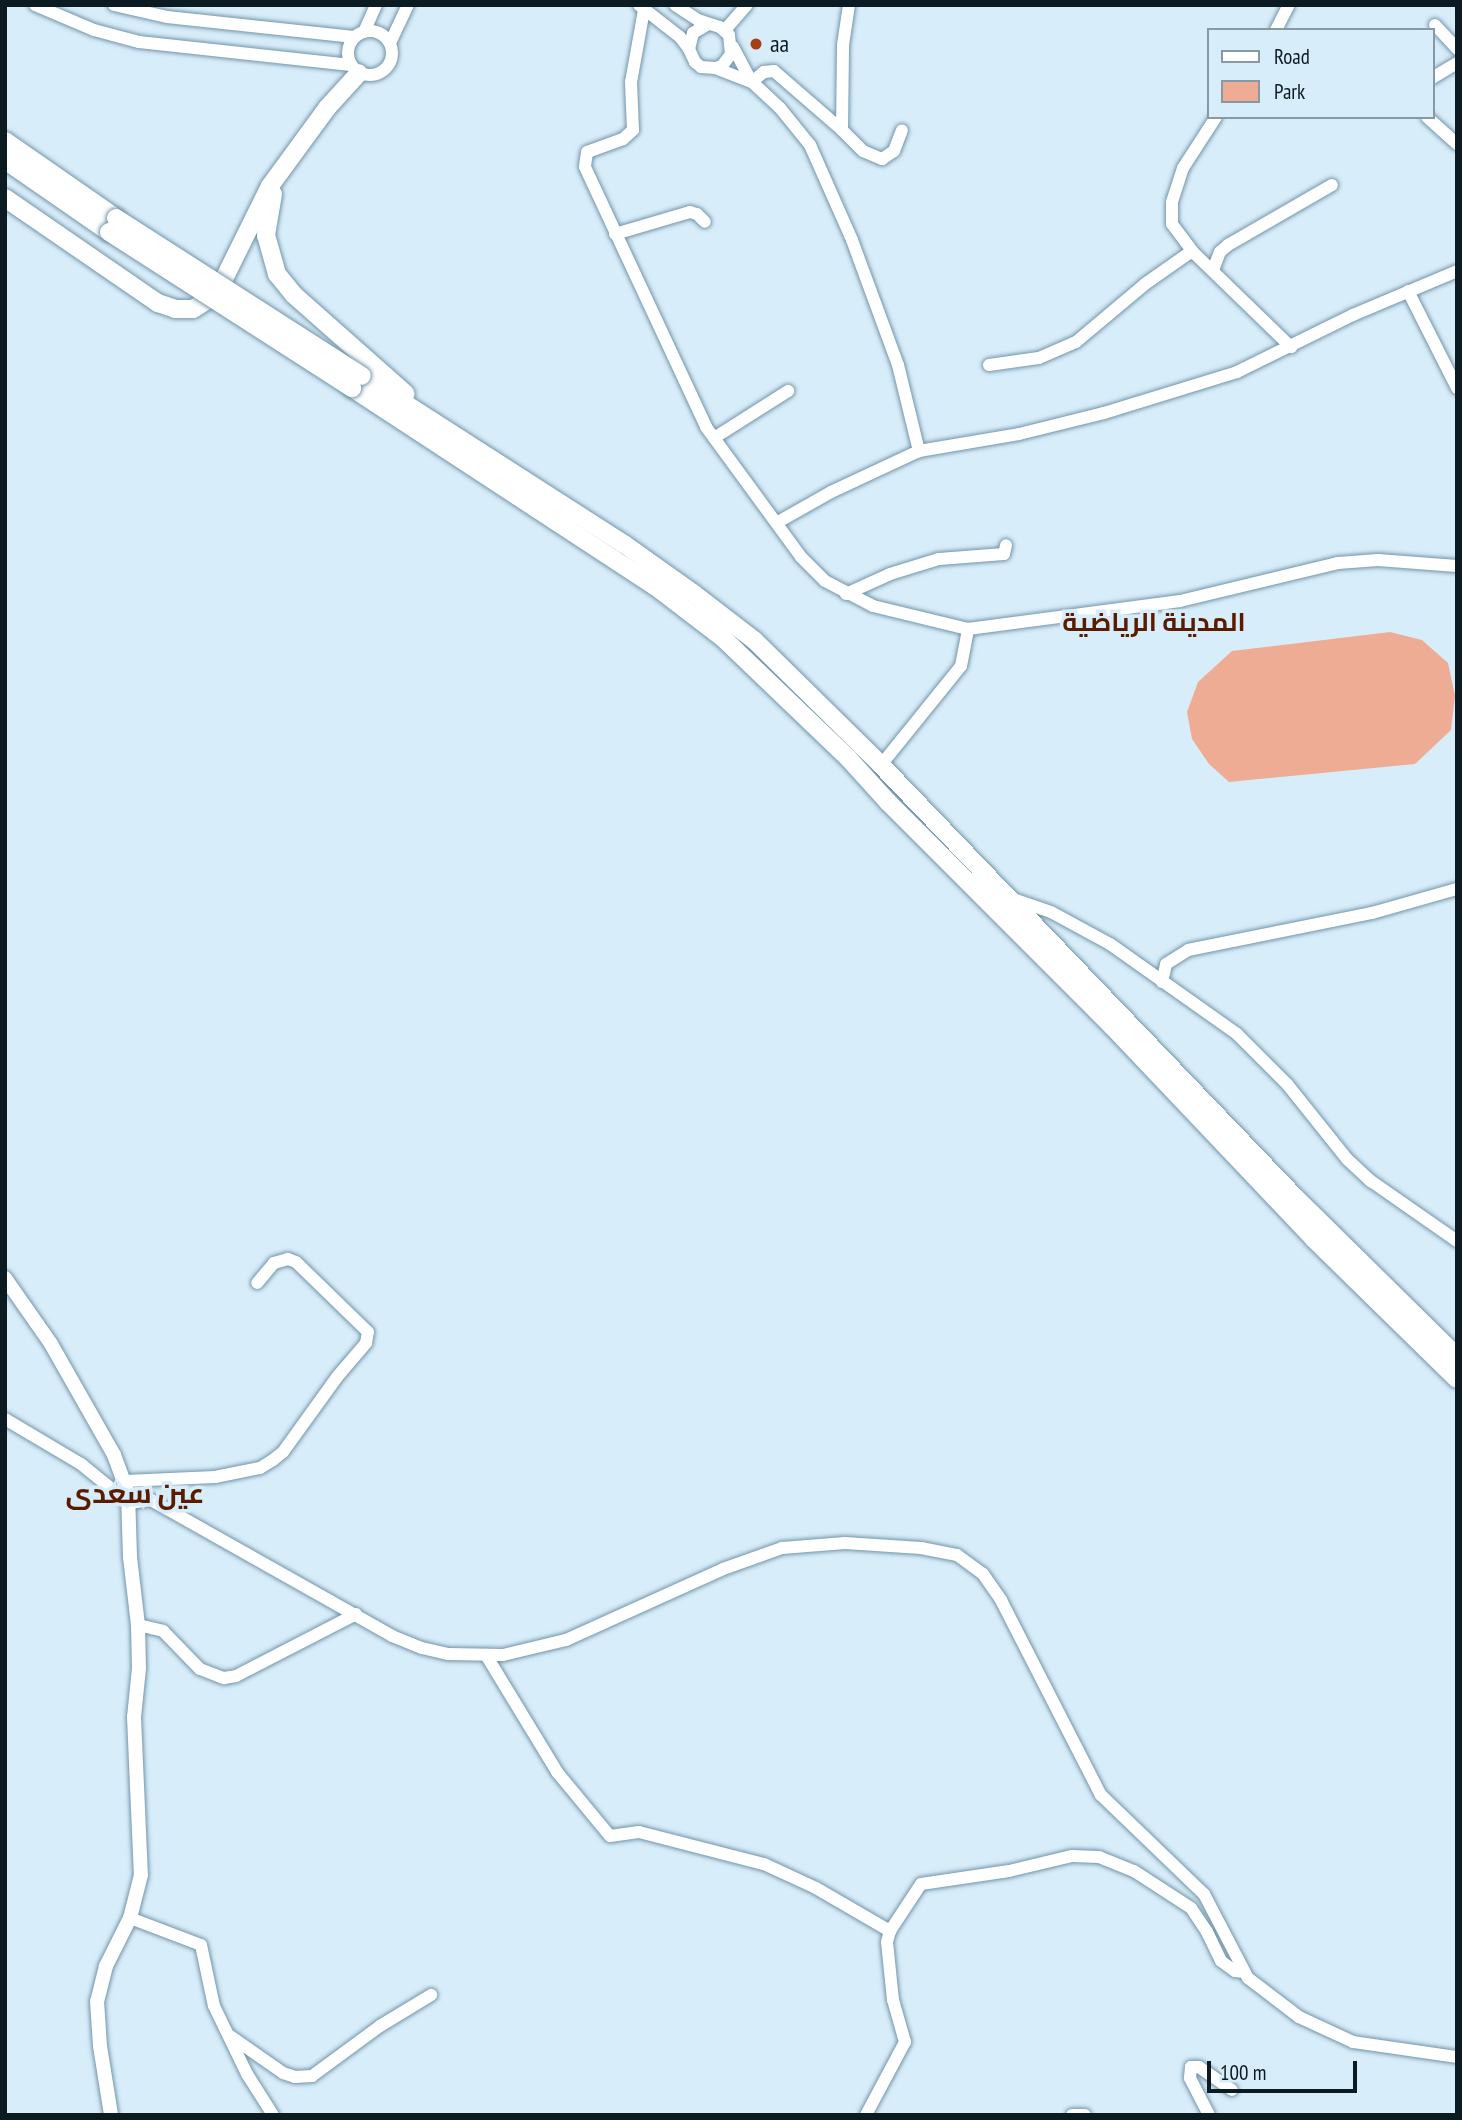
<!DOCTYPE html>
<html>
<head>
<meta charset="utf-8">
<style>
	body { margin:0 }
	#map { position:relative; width:1462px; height:2120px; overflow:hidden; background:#d8edfa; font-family:"PT Sans Narrow",Cairo,sans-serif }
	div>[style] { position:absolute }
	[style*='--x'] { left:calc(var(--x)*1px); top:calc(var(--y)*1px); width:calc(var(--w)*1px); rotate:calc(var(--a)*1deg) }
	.green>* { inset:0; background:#eeac94 }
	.roads { filter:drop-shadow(0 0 2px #7395a9) drop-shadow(0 0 2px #7395a9) }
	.minor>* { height:12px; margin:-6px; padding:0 6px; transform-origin:6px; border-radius:6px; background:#fff }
	.minor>.ring { margin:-6px; padding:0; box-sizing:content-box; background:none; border:12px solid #fff; border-radius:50% }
	.tertiary>* { height:14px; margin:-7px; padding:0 7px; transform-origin:7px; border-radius:7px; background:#fff }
	.secondary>* { height:18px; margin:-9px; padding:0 9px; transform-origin:9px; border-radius:9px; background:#fff }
	.bridges { filter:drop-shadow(0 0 2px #7395a9) drop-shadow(0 0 2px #7395a9) }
	.secondary-bridge>* { height:18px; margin:-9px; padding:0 9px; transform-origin:9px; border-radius:9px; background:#fff }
	.dots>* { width:19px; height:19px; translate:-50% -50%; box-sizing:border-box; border:4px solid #d8edfa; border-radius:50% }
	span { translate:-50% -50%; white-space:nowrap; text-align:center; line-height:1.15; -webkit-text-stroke:7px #d8edfa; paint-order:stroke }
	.poi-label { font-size:24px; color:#0c1a22 }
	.left { translate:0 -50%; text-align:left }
	.neighbourhood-label { font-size:26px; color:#5a1b00; font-weight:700 }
	.quarter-label { font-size:28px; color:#5a1b00; font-weight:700 }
	.frame { position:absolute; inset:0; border:7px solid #0c1a22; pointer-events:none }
	.legend { position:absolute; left:1207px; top:28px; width:228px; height:91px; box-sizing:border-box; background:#d8edfa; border:2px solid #8699a4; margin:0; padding:9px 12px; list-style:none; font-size:21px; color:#0c1a22 }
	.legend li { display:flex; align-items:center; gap:14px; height:35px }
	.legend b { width:35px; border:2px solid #8699a4 }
	.scale { position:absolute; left:1207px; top:2061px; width:150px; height:32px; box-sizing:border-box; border:4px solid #0c1a22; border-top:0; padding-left:9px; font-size:21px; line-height:24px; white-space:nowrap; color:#0c1a22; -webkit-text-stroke:5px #d8edfa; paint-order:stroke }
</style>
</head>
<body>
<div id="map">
	<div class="green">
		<i style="clip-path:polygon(1390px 632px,1422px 640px,1448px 663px,1455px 696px,1451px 730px,1415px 764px,1229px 782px,1209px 764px,1192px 739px,1187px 712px,1198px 682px,1232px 651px)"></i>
	</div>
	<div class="roads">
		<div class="minor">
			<i style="--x:35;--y:5;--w:64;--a:23"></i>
			<i style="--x:94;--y:30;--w:47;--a:14.9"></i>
			<i style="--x:139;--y:42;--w:213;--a:6.2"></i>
			<i style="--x:114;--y:5;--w:54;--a:12.8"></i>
			<i style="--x:167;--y:17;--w:188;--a:6.1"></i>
			<i style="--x:639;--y:5;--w:52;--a:38"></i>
			<i style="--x:680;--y:37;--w:15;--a:53"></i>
			<i style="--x:675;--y:5;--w:27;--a:33"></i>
			<i style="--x:698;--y:20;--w:23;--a:18"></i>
			<i style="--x:720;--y:27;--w:12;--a:42"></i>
			<i style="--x:729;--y:35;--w:19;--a:84"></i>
			<i style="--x:731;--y:54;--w:15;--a:127"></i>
			<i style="--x:722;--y:66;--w:7;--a:164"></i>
			<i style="--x:715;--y:68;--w:14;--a:-176"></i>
			<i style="--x:701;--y:67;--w:8;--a:-140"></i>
			<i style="--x:695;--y:62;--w:14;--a:-115"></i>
			<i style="--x:689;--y:49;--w:16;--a:-76"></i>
			<i style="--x:693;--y:33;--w:17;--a:-31"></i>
			<i style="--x:644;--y:10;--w:73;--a:100.2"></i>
			<i style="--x:631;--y:82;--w:48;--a:87.6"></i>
			<i style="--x:633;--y:130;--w:13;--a:138"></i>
			<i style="--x:623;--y:139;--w:38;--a:160"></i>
			<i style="--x:587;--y:152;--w:15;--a:98"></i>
			<i style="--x:585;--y:167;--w:287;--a:65"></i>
			<i style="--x:706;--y:427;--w:161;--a:53.8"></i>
			<i style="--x:801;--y:557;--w:34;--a:45"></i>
			<i style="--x:825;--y:581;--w:54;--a:27.5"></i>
			<i style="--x:873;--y:606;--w:98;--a:13.6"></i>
			<i style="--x:968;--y:629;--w:214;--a:-7.5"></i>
			<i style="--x:1180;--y:601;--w:163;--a:-13.5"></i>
			<i style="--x:1338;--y:563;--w:40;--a:-4.3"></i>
			<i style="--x:1378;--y:560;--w:79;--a:4.3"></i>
			<i style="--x:1435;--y:25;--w:33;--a:47"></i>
			<i style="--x:725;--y:30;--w:33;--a:-49"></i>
			<i style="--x:1276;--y:30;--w:28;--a:-63"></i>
			<i class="ring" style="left:348px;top:31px;width:32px;height:32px"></i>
			<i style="--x:364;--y:32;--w:30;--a:-66"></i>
			<i style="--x:390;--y:43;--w:42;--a:-64.7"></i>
			<i style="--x:733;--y:47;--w:38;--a:62"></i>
			<i style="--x:715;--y:68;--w:40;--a:21"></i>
			<i style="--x:752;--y:82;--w:38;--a:43"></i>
			<i style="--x:780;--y:108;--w:48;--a:51"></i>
			<i style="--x:810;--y:145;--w:104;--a:66.1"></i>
			<i style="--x:852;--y:240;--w:133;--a:69.8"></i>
			<i style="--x:898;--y:365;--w:89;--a:76.3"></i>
			<i style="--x:1432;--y:78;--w:29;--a:-31"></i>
			<i style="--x:752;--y:82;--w:16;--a:-40"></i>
			<i style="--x:764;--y:72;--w:10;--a:-6"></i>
			<i style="--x:774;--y:71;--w:90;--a:40.9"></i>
			<i style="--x:842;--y:130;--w:85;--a:-89.3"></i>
			<i style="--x:843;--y:45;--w:40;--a:-81.5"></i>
			<i style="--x:1216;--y:117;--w:61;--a:122.9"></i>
			<i style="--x:1183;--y:168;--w:36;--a:108"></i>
			<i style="--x:1172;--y:202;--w:22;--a:90"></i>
			<i style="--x:1172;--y:224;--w:38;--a:53"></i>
			<i style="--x:1195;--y:254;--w:134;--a:44.1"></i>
			<i style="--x:1427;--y:117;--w:40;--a:42"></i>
			<i style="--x:842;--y:130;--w:30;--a:45"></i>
			<i style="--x:863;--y:151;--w:21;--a:23"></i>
			<i style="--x:882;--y:159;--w:14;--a:-34"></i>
			<i style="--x:894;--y:151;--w:22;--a:-69"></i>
			<i style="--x:615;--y:234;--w:78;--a:-16.3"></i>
			<i style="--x:690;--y:212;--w:7;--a:16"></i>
			<i style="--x:697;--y:214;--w:11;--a:45"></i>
			<i style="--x:1213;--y:270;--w:19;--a:-69"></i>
			<i style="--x:1220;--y:252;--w:11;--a:-41"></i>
			<i style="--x:1228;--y:245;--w:120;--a:-30"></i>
			<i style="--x:1408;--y:291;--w:109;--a:63.2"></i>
			<i style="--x:989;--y:365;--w:50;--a:-8"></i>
			<i style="--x:1039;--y:358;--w:40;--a:-23.4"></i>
			<i style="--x:1076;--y:342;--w:90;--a:-40"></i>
			<i style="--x:1145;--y:284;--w:57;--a:-35.1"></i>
			<i style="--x:714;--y:438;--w:88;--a:-32.4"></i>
			<i style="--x:778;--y:522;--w:61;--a:-29.5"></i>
			<i style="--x:831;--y:492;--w:97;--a:-25"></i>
			<i style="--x:919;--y:451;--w:101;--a:-9.6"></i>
			<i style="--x:1019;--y:434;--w:88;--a:-13.9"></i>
			<i style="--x:1104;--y:413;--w:139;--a:-17.1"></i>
			<i style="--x:1237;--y:372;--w:129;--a:-26.2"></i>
			<i style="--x:1353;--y:315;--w:113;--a:-22.9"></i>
			<i style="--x:846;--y:594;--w:48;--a:-24.4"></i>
			<i style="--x:890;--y:574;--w:51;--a:-17"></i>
			<i style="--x:939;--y:559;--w:65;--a:-4.4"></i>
			<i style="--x:1004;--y:554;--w:9;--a:-77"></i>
			<i style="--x:881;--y:765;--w:127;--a:-51.1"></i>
			<i style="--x:961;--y:666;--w:38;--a:-79"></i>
			<i style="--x:1010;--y:898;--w:43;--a:18.9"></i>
			<i style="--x:1051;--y:912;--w:67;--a:28.5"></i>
			<i style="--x:1110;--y:944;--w:156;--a:35.3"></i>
			<i style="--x:1237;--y:1034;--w:71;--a:45"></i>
			<i style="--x:1287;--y:1084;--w:96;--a:51.3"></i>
			<i style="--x:1347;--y:1159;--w:33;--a:43"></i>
			<i style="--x:1371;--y:1181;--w:105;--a:34.9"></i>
			<i style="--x:1162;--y:982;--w:18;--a:-77"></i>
			<i style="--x:1166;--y:964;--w:26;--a:-32"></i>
			<i style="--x:1188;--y:950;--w:188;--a:-11.4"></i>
			<i style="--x:1372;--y:913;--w:88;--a:-15.8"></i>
			<i style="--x:5;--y:1419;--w:88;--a:30.6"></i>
			<i style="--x:81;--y:1464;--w:62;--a:39.1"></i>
			<i style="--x:129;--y:1503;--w:22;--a:-8"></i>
			<i style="--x:151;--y:1500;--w:277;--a:29.4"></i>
			<i style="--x:392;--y:1636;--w:32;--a:22"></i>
			<i style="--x:422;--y:1648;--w:27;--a:13"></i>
			<i style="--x:448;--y:1654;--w:55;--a:1"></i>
			<i style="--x:503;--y:1655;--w:65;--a:-13.4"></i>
			<i style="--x:566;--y:1640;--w:172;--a:-24.3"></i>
			<i style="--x:723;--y:1569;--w:63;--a:-19.6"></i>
			<i style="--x:782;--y:1548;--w:63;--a:-4.5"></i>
			<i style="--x:845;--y:1543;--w:76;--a:3.8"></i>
			<i style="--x:921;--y:1548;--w:37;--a:11"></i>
			<i style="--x:957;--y:1555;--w:32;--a:36"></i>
			<i style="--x:983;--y:1574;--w:32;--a:55"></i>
			<i style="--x:1001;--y:1600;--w:219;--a:62.9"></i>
			<i style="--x:1101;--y:1795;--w:143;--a:43.9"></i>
			<i style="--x:1204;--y:1894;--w:95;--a:62.4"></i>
			<i style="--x:1248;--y:1978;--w:64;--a:37.4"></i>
			<i style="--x:1299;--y:2017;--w:60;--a:24.8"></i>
			<i style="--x:1353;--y:2042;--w:105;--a:8.2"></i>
			<i style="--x:125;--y:1481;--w:90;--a:-2.5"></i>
			<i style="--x:215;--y:1477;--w:46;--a:-11.3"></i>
			<i style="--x:260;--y:1468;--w:15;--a:-32"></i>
			<i style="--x:273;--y:1460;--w:13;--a:-39"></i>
			<i style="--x:283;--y:1452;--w:92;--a:-54.2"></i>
			<i style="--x:337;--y:1377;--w:45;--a:-49.5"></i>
			<i style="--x:366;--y:1343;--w:11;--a:-80"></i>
			<i style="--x:368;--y:1332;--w:100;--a:-135.8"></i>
			<i style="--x:296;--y:1262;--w:9;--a:-159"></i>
			<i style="--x:288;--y:1259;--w:15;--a:164"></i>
			<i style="--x:274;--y:1263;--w:26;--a:130"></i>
			<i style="--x:138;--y:1625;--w:26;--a:13"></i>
			<i style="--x:163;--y:1631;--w:53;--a:45.8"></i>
			<i style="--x:200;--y:1669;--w:26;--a:21"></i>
			<i style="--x:224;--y:1678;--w:12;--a:-9"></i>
			<i style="--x:236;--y:1676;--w:135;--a:-27.3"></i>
			<i style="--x:486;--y:1655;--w:137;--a:58.7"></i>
			<i style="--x:557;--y:1772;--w:83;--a:50.4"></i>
			<i style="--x:610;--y:1836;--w:29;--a:-8"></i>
			<i style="--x:639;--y:1832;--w:129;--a:14.4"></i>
			<i style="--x:764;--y:1864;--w:57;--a:24.8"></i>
			<i style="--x:816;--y:1888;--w:86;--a:30.2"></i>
			<i style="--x:130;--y:1918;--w:76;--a:20.8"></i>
			<i style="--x:201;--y:1945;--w:62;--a:78"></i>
			<i style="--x:214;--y:2006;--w:76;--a:64.1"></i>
			<i style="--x:247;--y:2074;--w:49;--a:57.6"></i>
			<i style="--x:230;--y:2036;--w:65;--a:34.9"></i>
			<i style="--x:283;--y:2073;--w:13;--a:18"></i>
			<i style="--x:295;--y:2077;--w:17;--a:-3"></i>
			<i style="--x:312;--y:2076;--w:84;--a:-36.3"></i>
			<i style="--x:380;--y:2026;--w:60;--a:-31.3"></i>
			<i style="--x:866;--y:2115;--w:83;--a:-61.9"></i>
			<i style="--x:905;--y:2042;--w:44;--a:-105.9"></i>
			<i style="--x:893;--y:2000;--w:58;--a:-95.9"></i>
			<i style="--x:887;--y:1942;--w:11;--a:-75"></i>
			<i style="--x:890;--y:1931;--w:56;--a:-56.6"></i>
			<i style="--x:921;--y:1884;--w:89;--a:-8.4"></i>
			<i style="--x:1009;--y:1871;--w:65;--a:-13.4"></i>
			<i style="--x:1072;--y:1856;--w:27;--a:2"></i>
			<i style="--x:1099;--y:1857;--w:38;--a:22"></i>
			<i style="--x:1134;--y:1871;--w:68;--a:33"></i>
			<i style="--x:1191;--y:1908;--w:29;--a:56"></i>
			<i style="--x:1207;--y:1932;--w:32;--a:64"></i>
			<i style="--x:1221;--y:1961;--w:17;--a:36"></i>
			<i style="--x:1235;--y:1971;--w:9;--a:6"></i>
			<i style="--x:1072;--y:2115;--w:13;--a:0"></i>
			<i style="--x:1209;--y:2115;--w:42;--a:-117.2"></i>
			<i style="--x:1190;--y:2078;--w:11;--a:-85"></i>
			<i style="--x:1191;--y:2067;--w:8;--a:0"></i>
			<i style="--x:1199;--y:2067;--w:40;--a:34.9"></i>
		</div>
		<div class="tertiary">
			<i style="--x:5;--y:1278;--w:80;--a:55.1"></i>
			<i style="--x:51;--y:1344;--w:128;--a:60.4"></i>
			<i style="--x:114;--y:1455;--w:40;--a:69.8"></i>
			<i style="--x:128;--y:1493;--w:64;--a:88.2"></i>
			<i style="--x:130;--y:1557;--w:68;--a:83.3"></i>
			<i style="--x:138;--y:1625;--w:43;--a:88.7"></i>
			<i style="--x:139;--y:1668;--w:49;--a:95.8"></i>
			<i style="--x:134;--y:1717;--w:158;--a:87.5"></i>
			<i style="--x:141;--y:1875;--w:44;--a:104.3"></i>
			<i style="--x:130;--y:1918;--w:54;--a:116.6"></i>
			<i style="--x:106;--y:1966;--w:36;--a:104"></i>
			<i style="--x:97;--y:2001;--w:45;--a:86.2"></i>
			<i style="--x:100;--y:2046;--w:70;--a:80.9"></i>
		</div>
		<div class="secondary">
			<i style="--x:5;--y:141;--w:135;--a:34.7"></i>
			<i style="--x:5;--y:160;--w:126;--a:34.7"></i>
			<i style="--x:273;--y:194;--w:42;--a:99.7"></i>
			<i style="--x:266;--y:235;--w:41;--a:74.2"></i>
			<i style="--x:277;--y:274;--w:27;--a:51"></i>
			<i style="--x:294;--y:295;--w:149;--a:41.5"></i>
			<i style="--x:5;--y:198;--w:186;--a:34.5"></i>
			<i style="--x:158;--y:303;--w:18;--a:19"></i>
			<i style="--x:175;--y:309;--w:18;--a:0"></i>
			<i style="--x:193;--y:309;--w:22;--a:-32"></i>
			<i style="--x:212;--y:297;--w:11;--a:-49"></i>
			<i style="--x:219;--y:289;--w:115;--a:-63.7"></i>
			<i style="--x:270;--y:186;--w:97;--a:-53.8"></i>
			<i style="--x:327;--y:108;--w:47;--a:-47.6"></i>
			<i style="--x:362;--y:376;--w:311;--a:32.7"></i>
			<i style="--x:624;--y:544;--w:85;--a:35.4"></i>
			<i style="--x:693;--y:593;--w:78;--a:37.7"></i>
			<i style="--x:755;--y:641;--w:177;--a:44.5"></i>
			<i style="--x:881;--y:765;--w:600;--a:46.22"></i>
			<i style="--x:1296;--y:1198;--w:226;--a:44.6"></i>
			<i style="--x:352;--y:388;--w:362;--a:33.2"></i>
			<i style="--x:655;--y:586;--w:87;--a:37.5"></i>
			<i style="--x:724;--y:639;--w:173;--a:43.8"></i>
			<i style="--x:849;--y:759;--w:58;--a:47.8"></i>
			<i style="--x:888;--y:802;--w:317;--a:45"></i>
			<i style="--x:1112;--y:1026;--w:294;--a:46.5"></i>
			<i style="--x:1314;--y:1239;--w:200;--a:44.4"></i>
		</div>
	</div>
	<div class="bridges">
		<div class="secondary-bridge">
			<i style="--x:116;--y:218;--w:292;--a:32.7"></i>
			<i style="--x:109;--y:232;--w:289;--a:32.7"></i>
		</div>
	</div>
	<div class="dots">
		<i style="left:756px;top:44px;background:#a54014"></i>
	</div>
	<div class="poi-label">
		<span class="left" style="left:770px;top:44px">aa</span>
	</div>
	<div class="neighbourhood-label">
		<span style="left:1154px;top:622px">المدينة الرياضية</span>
	</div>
	<div class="quarter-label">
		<span style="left:135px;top:1493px">عين سعدى</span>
	</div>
	<div class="frame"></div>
	<ul class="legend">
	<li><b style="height:9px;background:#fff"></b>Road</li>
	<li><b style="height:19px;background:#eeac94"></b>Park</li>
	</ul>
	<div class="scale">100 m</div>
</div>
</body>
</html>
